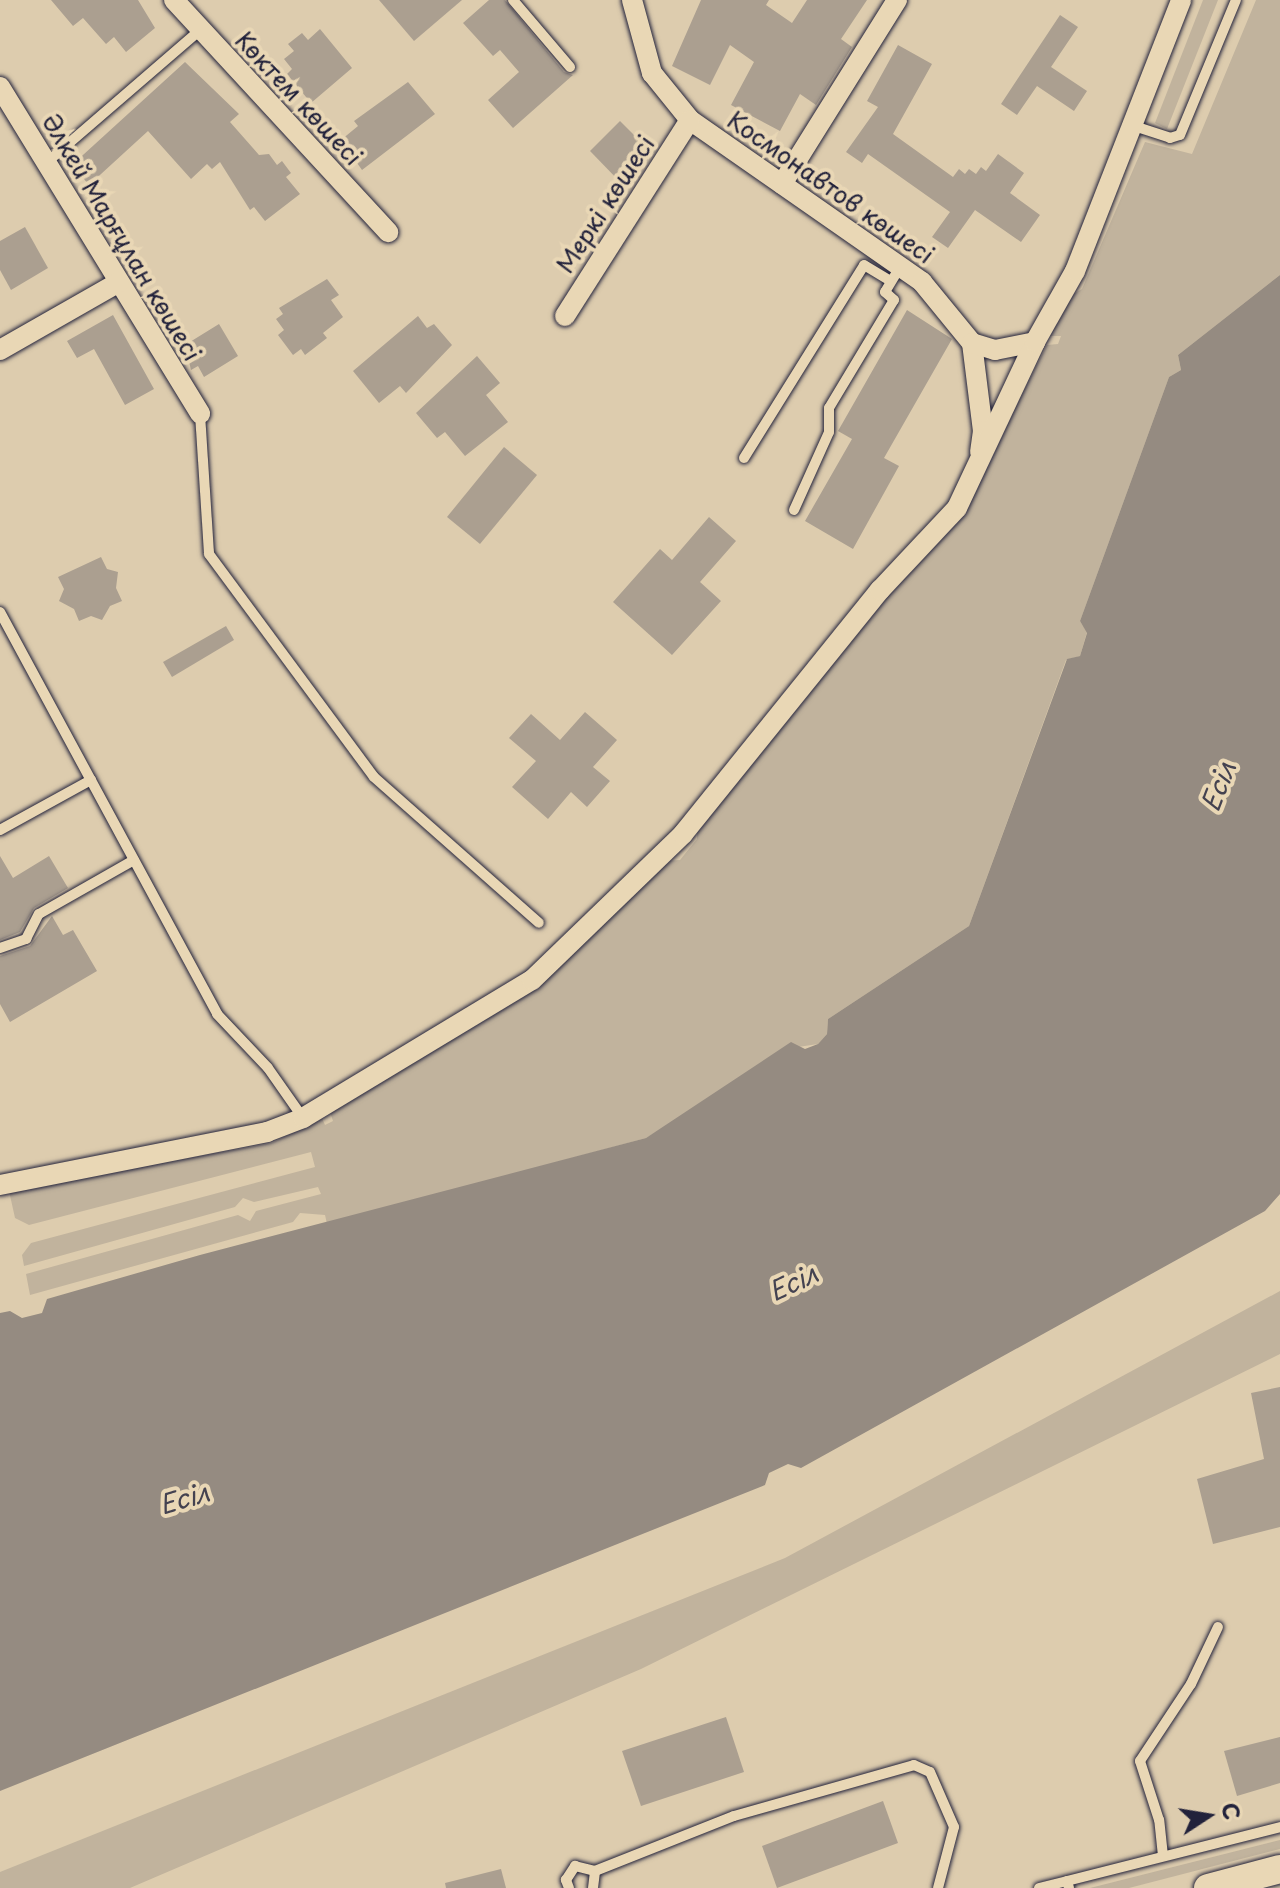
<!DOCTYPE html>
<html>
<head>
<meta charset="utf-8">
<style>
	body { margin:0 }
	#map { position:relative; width:1280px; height:1888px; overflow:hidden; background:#ddccae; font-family:"Playpen Sans",sans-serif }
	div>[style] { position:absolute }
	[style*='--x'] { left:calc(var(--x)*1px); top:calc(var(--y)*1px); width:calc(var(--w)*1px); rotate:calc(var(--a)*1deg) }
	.green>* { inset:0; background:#c1b39d }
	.water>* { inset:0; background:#958b81 }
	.building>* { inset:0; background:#ab9f90 }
	.roads { filter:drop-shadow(0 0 2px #22223b) drop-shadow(0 0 2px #22223b) }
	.service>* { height:10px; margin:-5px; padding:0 5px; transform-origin:5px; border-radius:5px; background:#e9d7b5 }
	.minor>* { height:20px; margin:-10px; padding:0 10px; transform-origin:10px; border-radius:10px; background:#e9d7b5 }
	.secondary>* { height:28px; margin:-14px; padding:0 14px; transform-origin:14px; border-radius:14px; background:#e9d7b5 }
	span { translate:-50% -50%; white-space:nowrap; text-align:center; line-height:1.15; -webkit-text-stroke:8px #e9d7b5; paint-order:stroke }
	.street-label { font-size:24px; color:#22223b }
	.water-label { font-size:26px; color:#444250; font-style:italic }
	.north { position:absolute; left:1168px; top:1776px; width:80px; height:80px; -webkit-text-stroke:6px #e9d7b5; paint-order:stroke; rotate:78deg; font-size:22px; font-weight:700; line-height:32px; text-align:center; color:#22223b }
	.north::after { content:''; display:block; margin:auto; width:28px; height:36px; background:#22223b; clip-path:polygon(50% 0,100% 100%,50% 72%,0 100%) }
</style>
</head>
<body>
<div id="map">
	<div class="green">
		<i style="clip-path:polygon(1203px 0,1218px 0,1167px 129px,1155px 123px)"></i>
		<i style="clip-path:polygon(1256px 0,1280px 0,1280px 275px,1178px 355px,1181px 370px,1169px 377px,1080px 621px,1087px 632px,1080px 656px,1066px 660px,969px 926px,828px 1019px,827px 1034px,818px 1044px,798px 1047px,646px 1138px,327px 1224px,325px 1215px,300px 1213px,293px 1222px,30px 1295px,26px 1274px,238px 1215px,250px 1221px,256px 1211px,321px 1194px,318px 1187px,254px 1202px,243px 1198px,235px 1207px,24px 1266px,22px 1255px,31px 1243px,315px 1167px,311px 1152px,29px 1225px,15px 1218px,9px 1191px,272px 1143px,322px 1118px,325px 1125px,333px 1121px,330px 1112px,517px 999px,664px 861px,680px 860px,697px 839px,697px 825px,875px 607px,961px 515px,1047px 345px,1058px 344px,1061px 336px,1050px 336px,1070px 296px,1082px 289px,1145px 142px,1192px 154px)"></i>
		<i style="clip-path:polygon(1280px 1291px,1280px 1354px,641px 1669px,130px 1888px,0 1888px,0 1872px,785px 1558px)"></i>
		<i style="clip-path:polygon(1280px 1840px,1280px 1849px,1129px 1888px,1090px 1888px)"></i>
	</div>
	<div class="water">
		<i style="clip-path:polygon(1280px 275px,1280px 1194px,1265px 1211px,801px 1468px,788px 1464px,769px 1473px,765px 1485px,0 1791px,0 1313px,10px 1311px,22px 1318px,42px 1313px,47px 1299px,200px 1255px,646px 1138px,791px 1042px,805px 1049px,818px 1044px,827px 1034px,828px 1019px,969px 926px,1067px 659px,1080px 656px,1087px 633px,1080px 621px,1169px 377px,1181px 370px,1178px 355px)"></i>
	</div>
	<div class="building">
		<i style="clip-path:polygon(51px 0,138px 0,155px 28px,126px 52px,114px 37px,106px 44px,83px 18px,73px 26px)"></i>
		<i style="clip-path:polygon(379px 0,462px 0,414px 41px)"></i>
		<i style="clip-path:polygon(489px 0,505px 0,564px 72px,573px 75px,513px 128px,488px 100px,519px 72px,500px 50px,493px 56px,463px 23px)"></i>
		<i style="clip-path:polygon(701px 0,769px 0,766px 5px,792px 23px,807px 0,867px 0,841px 39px,852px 47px,816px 105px,800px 94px,780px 131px,731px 105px,754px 62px,730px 45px,710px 85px,672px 66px)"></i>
		<i style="clip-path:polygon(1060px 15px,1078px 27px,1051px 67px,1087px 91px,1074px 111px,1037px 86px,1017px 115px,1001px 104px)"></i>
		<i style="clip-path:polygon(320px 29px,352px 68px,311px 103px,287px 74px,292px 69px,284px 59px,294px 51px,288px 44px,302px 33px,308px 40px)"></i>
		<i style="clip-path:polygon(898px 45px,932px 64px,893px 134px,953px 177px,959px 169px,965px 174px,969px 169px,976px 174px,981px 167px,986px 171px,998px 154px,1024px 173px,1010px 193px,1040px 215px,1021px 242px,975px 210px,948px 248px,932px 237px,950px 212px,868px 154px,862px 163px,846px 152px,878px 107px,867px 101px)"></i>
		<i style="clip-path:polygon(185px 62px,239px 114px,230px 122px,259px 155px,269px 154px,277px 165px,282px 161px,291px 173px,286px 177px,300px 194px,265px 221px,254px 207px,250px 210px,220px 162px,212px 169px,207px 164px,191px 179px,148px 131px,89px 185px,72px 165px)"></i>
		<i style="clip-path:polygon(408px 82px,435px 114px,362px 170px,341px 140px,358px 126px,354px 121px)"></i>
		<i style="clip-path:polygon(620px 121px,653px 154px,622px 184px,590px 151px)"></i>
		<i style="clip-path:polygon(25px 227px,48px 268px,11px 290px,0 270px,0 241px)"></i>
		<i style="clip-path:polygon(327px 279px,339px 295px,331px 300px,343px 317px,323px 333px,327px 338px,305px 355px,301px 349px,293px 355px,278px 335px,284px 330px,276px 319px,283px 314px,279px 308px)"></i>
		<i style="clip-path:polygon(907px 310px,952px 339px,884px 458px,899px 466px,853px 549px,805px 521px,852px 439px,838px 431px)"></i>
		<i style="clip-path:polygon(113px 315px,154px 389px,125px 405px,94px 349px,77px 358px,67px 341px)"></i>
		<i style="clip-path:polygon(418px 316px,427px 328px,434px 324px,452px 345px,406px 393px,400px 386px,379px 403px,353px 371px)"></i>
		<i style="clip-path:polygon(219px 324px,238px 356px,204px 377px,198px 366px,191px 370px,185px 345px)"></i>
		<i style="clip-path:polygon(477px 356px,500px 383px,486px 395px,508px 422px,465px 456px,445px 432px,437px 438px,416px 413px)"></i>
		<i style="clip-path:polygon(504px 447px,537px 475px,480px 544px,447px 517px)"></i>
		<i style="clip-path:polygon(709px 517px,736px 541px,700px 582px,721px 601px,672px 655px,613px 602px,660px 549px,672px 560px)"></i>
		<i style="clip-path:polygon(101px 557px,107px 569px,118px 572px,116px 588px,122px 601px,110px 606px,102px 620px,91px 616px,79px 621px,74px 609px,59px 601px,64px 589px,58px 577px)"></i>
		<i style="clip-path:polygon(226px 626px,234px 640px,172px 677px,163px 662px)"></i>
		<i style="clip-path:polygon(585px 712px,617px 740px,593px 767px,610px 781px,587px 807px,571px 792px,548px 819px,512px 787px,536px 761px,509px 738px,531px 714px,560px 740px)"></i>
		<i style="clip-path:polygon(0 856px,13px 878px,49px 856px,68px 888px,34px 908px,20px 932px,0 940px)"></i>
		<i style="clip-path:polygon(52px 916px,63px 935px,73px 930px,97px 971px,10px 1022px,0 1004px,0 956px,30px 946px)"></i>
		<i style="clip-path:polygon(1280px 1387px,1280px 1527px,1213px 1544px,1197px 1479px,1264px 1459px,1251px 1393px)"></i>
		<i style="clip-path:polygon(726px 1717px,744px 1772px,641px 1806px,622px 1751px)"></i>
		<i style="clip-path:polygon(1280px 1737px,1280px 1783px,1237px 1796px,1224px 1751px)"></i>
		<i style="clip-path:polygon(883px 1801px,898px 1843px,777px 1888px,762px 1846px)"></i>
		<i style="clip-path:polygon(501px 1869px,506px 1888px,446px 1888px,445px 1883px)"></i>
	</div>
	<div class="roads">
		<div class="service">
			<i style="--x:513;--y:0;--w:88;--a:49.6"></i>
			<i style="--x:1134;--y:126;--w:38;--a:18"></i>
			<i style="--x:1170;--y:138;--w:10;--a:-17"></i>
			<i style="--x:1180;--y:135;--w:146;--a:-67.5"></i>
			<i style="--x:46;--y:163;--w:203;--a:-40.8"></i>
			<i style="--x:200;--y:414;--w:140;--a:86.3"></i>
			<i style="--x:209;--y:554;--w:277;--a:53.5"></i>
			<i style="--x:374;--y:777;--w:220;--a:41.5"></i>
			<i style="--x:744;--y:458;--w:227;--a:-58.1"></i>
			<i style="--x:864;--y:265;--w:31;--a:31"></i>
			<i style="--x:794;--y:510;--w:85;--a:-65.8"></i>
			<i style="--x:829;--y:432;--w:24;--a:-90"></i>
			<i style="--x:829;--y:408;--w:126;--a:-59"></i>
			<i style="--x:894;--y:300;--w:12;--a:-138"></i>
			<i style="--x:885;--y:292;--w:29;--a:-59"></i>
			<i style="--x:0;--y:612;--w:457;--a:61.6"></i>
			<i style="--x:217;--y:1014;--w:74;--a:46.6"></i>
			<i style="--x:268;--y:1068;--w:61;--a:55"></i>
			<i style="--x:0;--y:830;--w:104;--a:-28.8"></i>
			<i style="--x:0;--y:948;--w:28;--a:-19"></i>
			<i style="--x:26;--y:939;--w:28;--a:-63"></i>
			<i style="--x:39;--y:914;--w:109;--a:-29.6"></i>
			<i style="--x:1163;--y:1856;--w:36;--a:-96"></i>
			<i style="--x:1159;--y:1820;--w:62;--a:-107.9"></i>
			<i style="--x:1140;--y:1761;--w:92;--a:-56.5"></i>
			<i style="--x:1191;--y:1684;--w:63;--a:-64.7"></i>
			<i style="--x:569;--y:1888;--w:9;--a:-111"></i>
			<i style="--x:566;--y:1880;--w:17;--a:-57"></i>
			<i style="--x:575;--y:1866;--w:21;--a:14"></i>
			<i style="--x:595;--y:1871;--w:149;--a:-21.6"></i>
			<i style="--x:734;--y:1816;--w:187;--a:-15.8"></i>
			<i style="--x:914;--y:1765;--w:17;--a:24"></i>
			<i style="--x:930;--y:1772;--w:60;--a:66.4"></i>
			<i style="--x:954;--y:1827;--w:63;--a:104.7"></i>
			<i style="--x:593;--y:1888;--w:17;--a:-83"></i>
			<i style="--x:1039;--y:1888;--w:29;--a:-14"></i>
			<i style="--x:1069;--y:1888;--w:7;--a:-106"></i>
			<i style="--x:1067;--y:1881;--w:220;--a:-14.2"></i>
		</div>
		<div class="minor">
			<i style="--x:174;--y:0;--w:316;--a:47.3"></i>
			<i style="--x:632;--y:0;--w:76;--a:74.7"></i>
			<i style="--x:652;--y:73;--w:60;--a:51"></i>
			<i style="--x:690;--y:120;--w:283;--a:34.9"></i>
			<i style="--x:922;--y:282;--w:79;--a:50.7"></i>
			<i style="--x:972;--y:343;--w:89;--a:82.9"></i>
			<i style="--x:983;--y:431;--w:21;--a:98"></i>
			<i style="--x:0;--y:87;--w:383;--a:58.5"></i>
			<i style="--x:782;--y:184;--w:217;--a:-58"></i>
			<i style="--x:565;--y:316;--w:232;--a:-57.5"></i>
			<i style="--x:972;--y:343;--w:24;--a:17"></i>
			<i style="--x:995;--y:350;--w:41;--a:-11.3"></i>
			<i style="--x:0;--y:350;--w:137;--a:-29.7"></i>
			<i style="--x:0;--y:1185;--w:272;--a:-11.2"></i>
			<i style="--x:267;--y:1132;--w:39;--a:-21"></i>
			<i style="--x:303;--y:1118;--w:267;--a:-31.1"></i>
			<i style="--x:532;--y:980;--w:210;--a:-44"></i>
			<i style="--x:683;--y:834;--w:314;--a:-51.1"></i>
			<i style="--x:880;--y:590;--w:112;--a:-46.8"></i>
			<i style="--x:957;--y:508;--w:183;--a:-64.8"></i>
			<i style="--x:1035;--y:342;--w:81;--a:-60.6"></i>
			<i style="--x:1075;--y:271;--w:291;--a:-68.6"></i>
		</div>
		<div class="secondary">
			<i style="--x:1208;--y:1888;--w:74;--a:-14.8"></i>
		</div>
	</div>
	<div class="street-label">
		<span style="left:299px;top:98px;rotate:47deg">Көктем көшесі</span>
		<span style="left:831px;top:187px;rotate:35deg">Космонавтов көшесі</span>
		<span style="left:605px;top:204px;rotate:-57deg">Меркі көшесі</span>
		<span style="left:122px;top:237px;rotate:59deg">Әлкей Марғұлан көшесі</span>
	</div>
	<div class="water-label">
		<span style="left:1218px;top:786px;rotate:-68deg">Есіл</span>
		<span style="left:793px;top:1282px;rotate:-25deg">Есіл</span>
		<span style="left:184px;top:1498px;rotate:-16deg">Есіл</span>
	</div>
	<div class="north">С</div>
</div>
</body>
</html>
